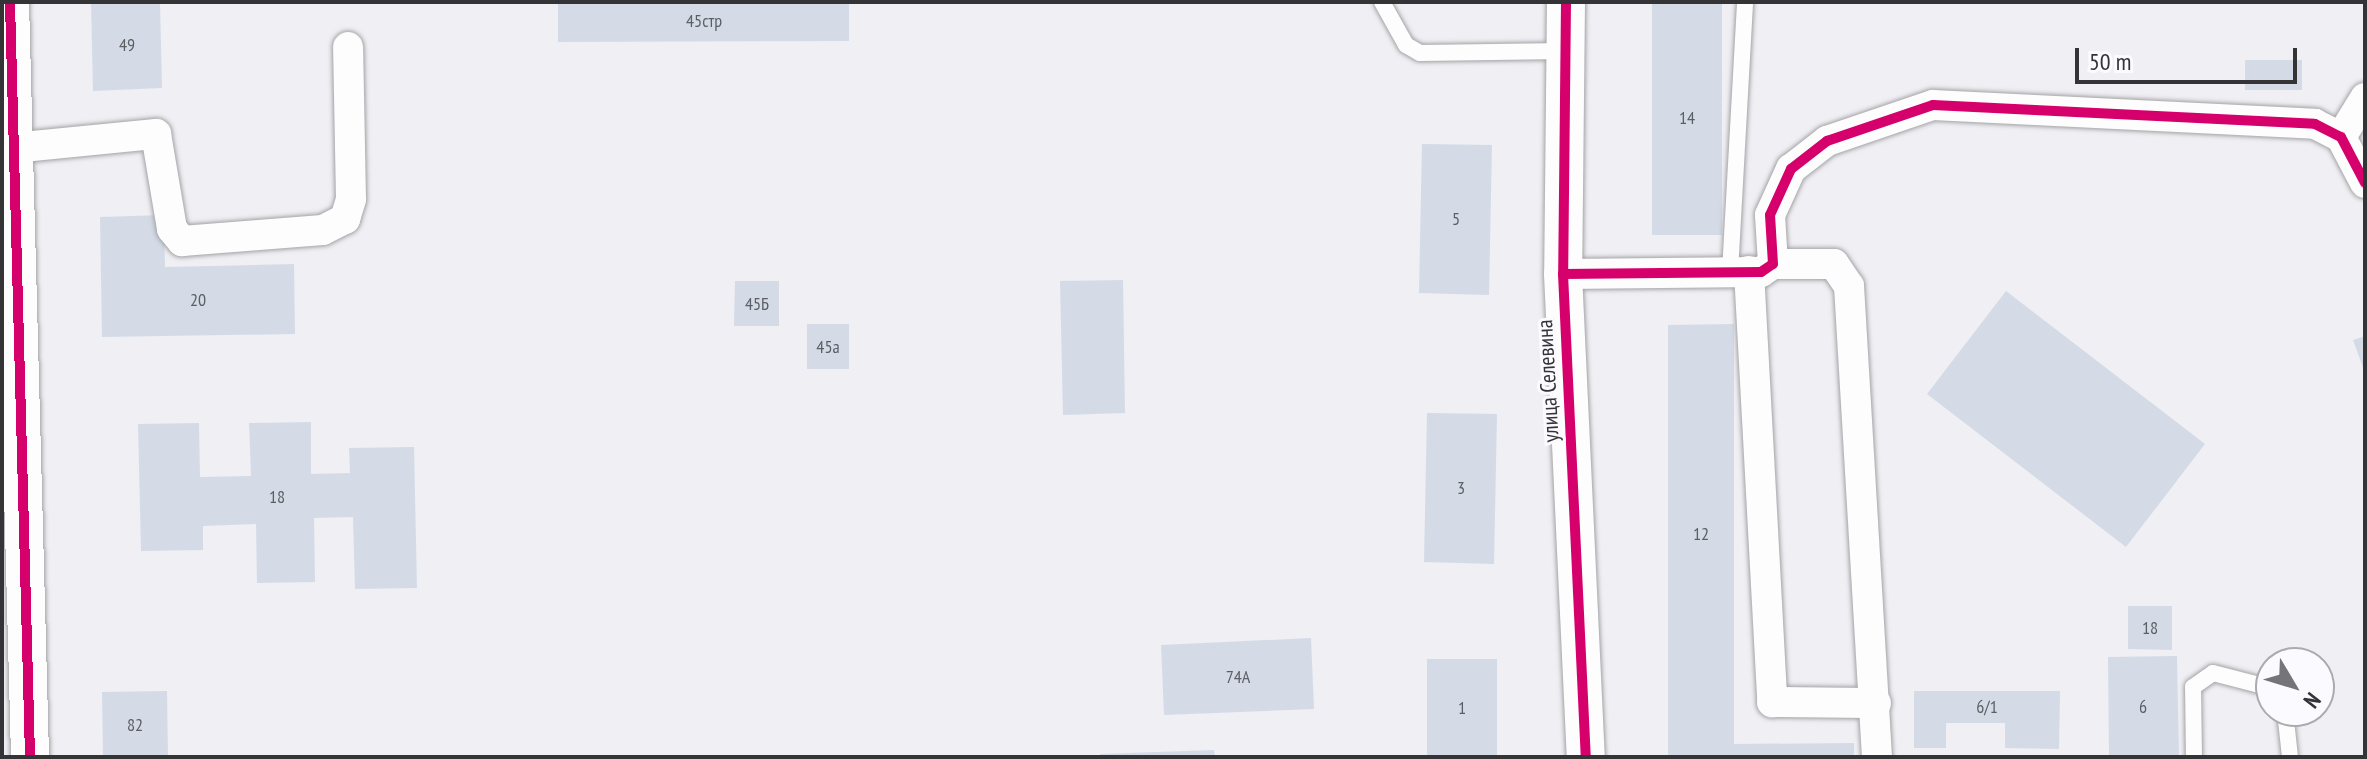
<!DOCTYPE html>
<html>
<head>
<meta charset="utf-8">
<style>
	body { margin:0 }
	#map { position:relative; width:2367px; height:759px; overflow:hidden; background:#efeff4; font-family:"PT Sans Narrow",sans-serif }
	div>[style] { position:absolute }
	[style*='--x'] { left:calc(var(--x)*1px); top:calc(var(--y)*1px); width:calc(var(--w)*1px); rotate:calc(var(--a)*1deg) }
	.building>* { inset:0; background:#d4dbe6 }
	.roads { filter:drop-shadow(0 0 2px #a4a4a7) drop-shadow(0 0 2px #a4a4a7) }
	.service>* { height:16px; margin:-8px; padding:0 8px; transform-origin:8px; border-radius:8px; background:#fdfdfd }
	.minor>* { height:30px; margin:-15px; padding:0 15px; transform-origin:15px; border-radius:15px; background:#fdfdfd }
	.tertiary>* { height:38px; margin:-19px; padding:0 19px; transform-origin:19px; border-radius:19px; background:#fdfdfd }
	.cycleway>* { height:10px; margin:-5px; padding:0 5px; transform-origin:5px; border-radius:5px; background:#d6006c }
	span { translate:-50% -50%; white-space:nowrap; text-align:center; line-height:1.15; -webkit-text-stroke:6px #fbfbff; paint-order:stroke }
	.number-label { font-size:18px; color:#5c5e63 }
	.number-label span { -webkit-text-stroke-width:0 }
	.street-label { font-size:22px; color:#343437 }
	.frame { position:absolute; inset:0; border:4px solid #343437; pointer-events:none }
	.north { position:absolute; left:2255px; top:647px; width:80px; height:80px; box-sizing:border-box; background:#fbfbff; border:2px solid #ababaf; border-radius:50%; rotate:128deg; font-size:22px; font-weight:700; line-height:32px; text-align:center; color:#343437 }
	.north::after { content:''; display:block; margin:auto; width:28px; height:36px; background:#757579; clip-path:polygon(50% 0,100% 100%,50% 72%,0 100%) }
	.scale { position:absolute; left:2075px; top:48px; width:222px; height:36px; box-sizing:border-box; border:4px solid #343437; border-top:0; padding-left:10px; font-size:24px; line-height:28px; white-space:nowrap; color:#343437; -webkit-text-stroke:6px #fbfbff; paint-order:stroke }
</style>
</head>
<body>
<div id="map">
	<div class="building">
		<i style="clip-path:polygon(91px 2px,160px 2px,162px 88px,93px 91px)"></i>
		<i style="clip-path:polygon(558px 2px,849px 2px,849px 41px,558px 42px)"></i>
		<i style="clip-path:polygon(1652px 2px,1722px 2px,1722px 235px,1652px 235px)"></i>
		<i style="clip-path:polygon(2245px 60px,2302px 60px,2302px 90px,2245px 90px)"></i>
		<i style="clip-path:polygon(1422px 144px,1492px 145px,1489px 295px,1419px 293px)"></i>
		<i style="clip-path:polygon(164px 215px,165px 267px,294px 264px,295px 334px,102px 337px,100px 217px)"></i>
		<i style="clip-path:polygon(1123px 280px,1125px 413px,1063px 415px,1060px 281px)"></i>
		<i style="clip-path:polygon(735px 281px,779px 281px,779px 326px,734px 326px)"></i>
		<i style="clip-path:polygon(2006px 291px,2205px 444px,2126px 547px,1927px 394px)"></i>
		<i style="clip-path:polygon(807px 324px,849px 324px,849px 369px,807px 369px)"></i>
		<i style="clip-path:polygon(1734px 324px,1734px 744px,1854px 743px,1854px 757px,1668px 757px,1668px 325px)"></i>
		<i style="clip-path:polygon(2365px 336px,2365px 373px,2353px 340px)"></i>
		<i style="clip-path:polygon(1427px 413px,1497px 414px,1494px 564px,1424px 562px)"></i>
		<i style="clip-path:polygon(311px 422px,311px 474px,350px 473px,349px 448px,414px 447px,417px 588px,355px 589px,353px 517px,314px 518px,315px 582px,257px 583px,256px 524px,203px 526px,203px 550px,141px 551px,138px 424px,199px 423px,200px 477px,251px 476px,249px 423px)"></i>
		<i style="clip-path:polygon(2128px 606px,2172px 606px,2172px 650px,2128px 649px)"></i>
		<i style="clip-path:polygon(1311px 638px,1314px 709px,1164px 715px,1161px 645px)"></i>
		<i style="clip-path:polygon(2177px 656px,2179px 757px,2109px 757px,2108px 657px)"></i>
		<i style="clip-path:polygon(1427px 659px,1497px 659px,1497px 757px,1427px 757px)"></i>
		<i style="clip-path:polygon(167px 691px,168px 757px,103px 757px,102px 692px)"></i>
		<i style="clip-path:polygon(1914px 691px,2060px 691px,2059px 749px,2005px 748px,2005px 723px,1946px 723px,1946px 748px,1914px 748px)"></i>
		<i style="clip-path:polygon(1214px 750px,1215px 757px,1100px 757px,1100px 754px)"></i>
	</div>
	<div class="roads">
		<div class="service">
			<i style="--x:1382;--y:2;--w:49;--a:60.8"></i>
			<i style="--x:1406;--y:45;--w:16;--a:30"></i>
			<i style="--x:1420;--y:53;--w:145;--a:-0.8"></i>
			<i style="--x:1730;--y:272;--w:270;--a:-86.8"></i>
			<i style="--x:2285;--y:711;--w:46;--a:83.8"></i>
			<i style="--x:2194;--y:757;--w:70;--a:-90.8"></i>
			<i style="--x:2193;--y:687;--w:24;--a:-35"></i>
			<i style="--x:2213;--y:673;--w:60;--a:14.5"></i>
		</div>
		<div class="minor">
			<i style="--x:2341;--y:137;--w:46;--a:-58.4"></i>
			<i style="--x:2;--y:149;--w:155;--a:-5.6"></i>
			<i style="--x:156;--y:134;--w:96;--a:80.4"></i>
			<i style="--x:172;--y:229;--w:16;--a:50"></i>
			<i style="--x:182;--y:241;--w:141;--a:-4.5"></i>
			<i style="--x:323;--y:230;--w:25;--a:-27"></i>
			<i style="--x:345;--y:219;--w:21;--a:-73"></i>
			<i style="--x:351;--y:199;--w:152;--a:-91.1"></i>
			<i style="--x:1773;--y:264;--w:61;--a:0"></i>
			<i style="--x:1834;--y:264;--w:27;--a:56"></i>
			<i style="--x:1849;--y:286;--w:472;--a:86.6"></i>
			<i style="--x:1749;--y:271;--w:432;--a:86.9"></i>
			<i style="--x:1772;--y:702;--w:104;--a:0.6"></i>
			<i style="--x:1563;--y:274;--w:198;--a:-0.6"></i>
			<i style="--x:1761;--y:272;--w:14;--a:-34"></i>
			<i style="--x:1773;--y:264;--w:49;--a:-93.5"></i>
			<i style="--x:1770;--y:215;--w:51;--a:-65.5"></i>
			<i style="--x:1791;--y:169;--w:46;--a:-37.9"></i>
			<i style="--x:1827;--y:141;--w:112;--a:-18.8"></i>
			<i style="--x:1933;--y:105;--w:382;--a:2.8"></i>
			<i style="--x:2315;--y:124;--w:29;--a:27"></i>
			<i style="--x:2341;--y:137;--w:52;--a:62.4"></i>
		</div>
		<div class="tertiary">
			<i style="--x:10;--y:2;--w:755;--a:88.48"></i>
			<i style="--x:1566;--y:2;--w:272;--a:90.6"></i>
			<i style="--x:1563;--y:274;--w:484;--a:87.3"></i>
		</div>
	</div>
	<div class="cycleway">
		<i style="--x:10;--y:2;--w:755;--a:88.48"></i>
		<i style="--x:1566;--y:2;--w:272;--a:90.6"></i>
		<i style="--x:1563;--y:274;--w:484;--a:87.3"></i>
		<i style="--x:1563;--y:274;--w:198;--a:-0.6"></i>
		<i style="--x:1761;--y:272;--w:14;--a:-34"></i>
		<i style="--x:1773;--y:264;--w:49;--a:-93.5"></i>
		<i style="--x:1770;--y:215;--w:51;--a:-65.5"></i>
		<i style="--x:1791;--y:169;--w:46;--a:-37.9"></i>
		<i style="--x:1827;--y:141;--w:112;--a:-18.8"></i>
		<i style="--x:1933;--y:105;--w:382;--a:2.8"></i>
		<i style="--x:2315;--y:124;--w:29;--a:27"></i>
		<i style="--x:2341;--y:137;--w:52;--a:62.4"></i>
	</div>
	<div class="number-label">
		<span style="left:704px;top:21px">45стр</span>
		<span style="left:127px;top:45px">49</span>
		<span style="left:1687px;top:118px">14</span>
		<span style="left:1456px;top:219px">5</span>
		<span style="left:198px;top:300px">20</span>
		<span style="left:757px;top:304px">45Б</span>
		<span style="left:828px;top:347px">45а</span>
		<span style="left:1461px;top:488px">3</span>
		<span style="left:277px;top:497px">18</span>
		<span style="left:1701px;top:534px">12</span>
		<span style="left:2150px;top:628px">18</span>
		<span style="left:1238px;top:677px">74А</span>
		<span style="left:1987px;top:707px">6/1</span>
		<span style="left:2143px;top:707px">6</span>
		<span style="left:1462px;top:708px">1</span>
		<span style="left:135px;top:725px">82</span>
	</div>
	<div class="street-label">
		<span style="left:1548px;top:381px;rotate:-93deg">улица Селевина</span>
	</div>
	<div class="frame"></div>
	<div class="north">N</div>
	<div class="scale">50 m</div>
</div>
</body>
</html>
